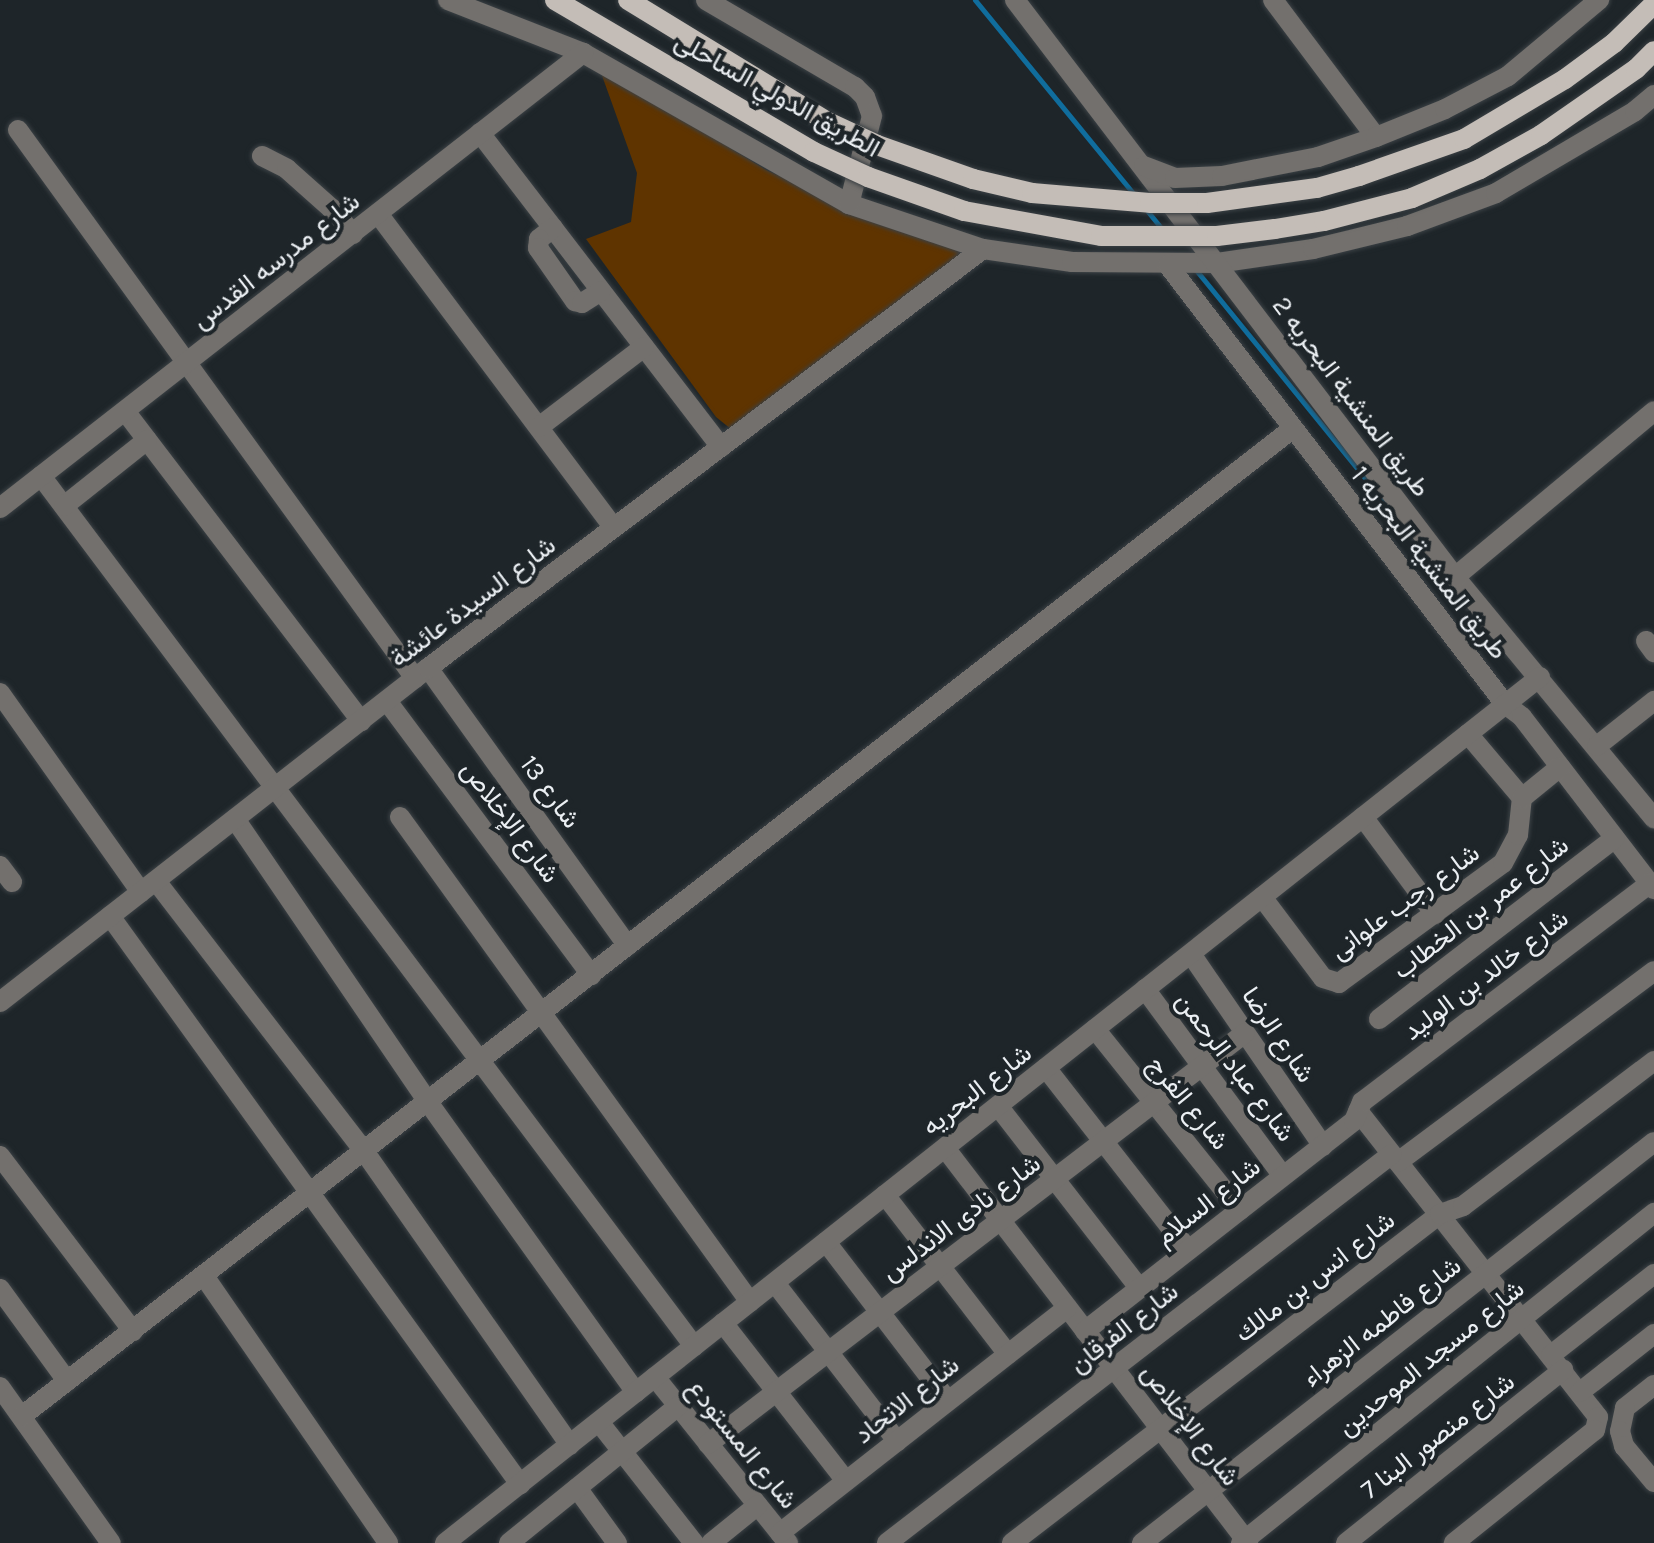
<!DOCTYPE html>
<html>
<head>
<meta charset="utf-8">
<style>
	body { margin:0 }
	#map { position:relative; width:1654px; height:1543px; overflow:hidden; background:#1e2529; font-family:Karla,Vazirmatn,sans-serif }
	div>[style] { position:absolute }
	[style*='--x'] { left:calc(var(--x)*1px); top:calc(var(--y)*1px); width:calc(var(--w)*1px); rotate:calc(var(--a)*1deg) }
	.green>* { inset:0; background:#5f3400 }
	.stream>* { height:5px; margin:-2.5px; padding:0 2.5px; transform-origin:2.5px; border-radius:2.5px; background:#106d9d }
	.roads { filter:drop-shadow(0 0 2px #3b4145) drop-shadow(0 0 2px #3b4145) }
	.minor>* { height:20px; margin:-10px; padding:0 10px; transform-origin:10px; border-radius:10px; background:#73706d }
	.bridges { filter:drop-shadow(0 0 2px #3b4145) drop-shadow(0 0 2px #3b4145) }
	.major-bridge>* { height:20px; margin:-10px; padding:0 10px; transform-origin:10px; border-radius:10px; background:#c4bdb7 }
	span { translate:-50% -50%; white-space:nowrap; text-align:center; line-height:1.15; -webkit-text-stroke:8px #1e2529; paint-order:stroke }
	.street-label { font-size:26px; color:#ebeff3 }
</style>
</head>
<body>
<div id="map">
	<div class="green">
		<i style="clip-path:polygon(600px 70px,768px 171px,964px 252px,731px 429px,716px 417px,586px 239px,631px 222px,637px 173px)"></i>
	</div>
	<div class="stream">
		<i style="--x:975;--y:0;--w:251;--a:50.7"></i>
		<i style="--x:1145;--y:208;--w:27;--a:51"></i>
		<i style="--x:1196;--y:270;--w:314;--a:50.9"></i>
	</div>
	<div class="roads">
		<div class="minor">
			<i style="--x:448;--y:0;--w:145;--a:21.4"></i>
			<i style="--x:583;--y:53;--w:306;--a:29.6"></i>
			<i style="--x:849;--y:204;--w:141;--a:18.6"></i>
			<i style="--x:983;--y:249;--w:90;--a:8.3"></i>
			<i style="--x:1072;--y:262;--w:145;--a:0.4"></i>
			<i style="--x:1217;--y:263;--w:97;--a:-8.3"></i>
			<i style="--x:1313;--y:249;--w:97;--a:-13.7"></i>
			<i style="--x:1407;--y:226;--w:95;--a:-20.3"></i>
			<i style="--x:1496;--y:193;--w:161;--a:-30.5"></i>
			<i style="--x:1635;--y:111;--w:25;--a:-40"></i>
			<i style="--x:706;--y:0;--w:173;--a:30.3"></i>
			<i style="--x:855;--y:87;--w:14;--a:45"></i>
			<i style="--x:865;--y:97;--w:20;--a:70"></i>
			<i style="--x:872;--y:116;--w:91;--a:104.6"></i>
			<i style="--x:1015;--y:0;--w:726;--a:52.67"></i>
			<i style="--x:1455;--y:577;--w:313;--a:50.5"></i>
			<i style="--x:1273;--y:0;--w:171;--a:53.1"></i>
			<i style="--x:18;--y:130;--w:677;--a:54.08"></i>
			<i style="--x:480;--y:133;--w:396;--a:52.5"></i>
			<i style="--x:262;--y:156;--w:28;--a:27"></i>
			<i style="--x:287;--y:169;--w:59;--a:41.6"></i>
			<i style="--x:331;--y:208;--w:34;--a:50"></i>
			<i style="--x:1144;--y:166;--w:33;--a:21"></i>
			<i style="--x:1175;--y:178;--w:47;--a:-2.4"></i>
			<i style="--x:1222;--y:176;--w:98;--a:-11.2"></i>
			<i style="--x:1318;--y:157;--w:61;--a:-19"></i>
			<i style="--x:1376;--y:137;--w:74;--a:-22.1"></i>
			<i style="--x:1445;--y:109;--w:71;--a:-27.6"></i>
			<i style="--x:1508;--y:76;--w:119;--a:-39.9"></i>
			<i style="--x:379;--y:215;--w:391;--a:53.1"></i>
			<i style="--x:553;--y:228;--w:18;--a:142"></i>
			<i style="--x:539;--y:239;--w:9;--a:96"></i>
			<i style="--x:538;--y:248;--w:65;--a:55.1"></i>
			<i style="--x:575;--y:301;--w:7;--a:16"></i>
			<i style="--x:582;--y:303;--w:22;--a:-32"></i>
			<i style="--x:1168;--y:265;--w:553;--a:52.49"></i>
			<i style="--x:1505;--y:704;--w:21;--a:37"></i>
			<i style="--x:1522;--y:717;--w:217;--a:52.5"></i>
			<i style="--x:125;--y:411;--w:390;--a:52.7"></i>
			<i style="--x:539;--y:427;--w:132;--a:-37.3"></i>
			<i style="--x:41;--y:476;--w:1088;--a:53.11"></i>
			<i style="--x:64;--y:506;--w:106;--a:-38.5"></i>
			<i style="--x:0;--y:508;--w:740;--a:-37.97"></i>
			<i style="--x:1455;--y:577;--w:259;--a:-39.8"></i>
			<i style="--x:1646;--y:641;--w:14;--a:54"></i>
			<i style="--x:428;--y:668;--w:342;--a:54.3"></i>
			<i style="--x:0;--y:693;--w:244;--a:54.7"></i>
			<i style="--x:387;--y:701;--w:342;--a:53.3"></i>
			<i style="--x:1468;--y:734;--w:84;--a:49.8"></i>
			<i style="--x:1597;--y:746;--w:73;--a:-38.3"></i>
			<i style="--x:400;--y:817;--w:598;--a:54.18"></i>
			<i style="--x:1363;--y:817;--w:121;--a:53.4"></i>
			<i style="--x:235;--y:819;--w:343;--a:55.7"></i>
			<i style="--x:428;--y:1102;--w:357;--a:54.4"></i>
			<i style="--x:0;--y:866;--w:20;--a:53"></i>
			<i style="--x:156;--y:881;--w:341;--a:52.4"></i>
			<i style="--x:364;--y:1151;--w:359;--a:55"></i>
			<i style="--x:1262;--y:897;--w:101;--a:53"></i>
			<i style="--x:1323;--y:978;--w:17;--a:17"></i>
			<i style="--x:1339;--y:983;--w:203;--a:-36.2"></i>
			<i style="--x:1503;--y:863;--w:32;--a:-62"></i>
			<i style="--x:1518;--y:835;--w:37;--a:-84"></i>
			<i style="--x:1522;--y:798;--w:49;--a:-39.2"></i>
			<i style="--x:110;--y:916;--w:701;--a:54.18"></i>
			<i style="--x:1191;--y:954;--w:233;--a:55.5"></i>
			<i style="--x:1145;--y:989;--w:232;--a:53.6"></i>
			<i style="--x:0;--y:1002;--w:543;--a:-37.97"></i>
			<i style="--x:428;--y:668;--w:695;--a:-37.05"></i>
			<i style="--x:1379;--y:1019;--w:297;--a:-37.5"></i>
			<i style="--x:1095;--y:1029;--w:232;--a:51.3"></i>
			<i style="--x:1046;--y:1068;--w:231;--a:52"></i>
			<i style="--x:998;--y:1106;--w:230;--a:52.2"></i>
			<i style="--x:1358;--y:1111;--w:389;--a:51.9"></i>
			<i style="--x:1598;--y:1417;--w:13;--a:103"></i>
			<i style="--x:1595;--y:1430;--w:181;--a:141.3"></i>
			<i style="--x:945;--y:1148;--w:498;--a:52.5"></i>
			<i style="--x:0;--y:1156;--w:220;--a:52.8"></i>
			<i style="--x:1398;--y:1162;--w:319;--a:-36.7"></i>
			<i style="--x:885;--y:1195;--w:201;--a:52.3"></i>
			<i style="--x:826;--y:1242;--w:200;--a:52.5"></i>
			<i style="--x:204;--y:1276;--w:324;--a:55.4"></i>
			<i style="--x:775;--y:1283;--w:200;--a:52.3"></i>
			<i style="--x:0;--y:1289;--w:114;--a:53.9"></i>
			<i style="--x:723;--y:1323;--w:200;--a:52.1"></i>
			<i style="--x:1085;--y:1331;--w:341;--a:-38"></i>
			<i style="--x:1354;--y:1121;--w:21;--a:-67"></i>
			<i style="--x:1362;--y:1102;--w:362;--a:-37.2"></i>
			<i style="--x:1551;--y:1355;--w:131;--a:-38.2"></i>
			<i style="--x:655;--y:1377;--w:213;--a:51.3"></i>
			<i style="--x:1654;--y:1385;--w:37;--a:142"></i>
			<i style="--x:1625;--y:1408;--w:24;--a:102"></i>
			<i style="--x:1620;--y:1431;--w:16;--a:75"></i>
			<i style="--x:1624;--y:1446;--w:47;--a:50.2"></i>
			<i style="--x:0;--y:1387;--w:191;--a:54.6"></i>
			<i style="--x:1580;--y:1392;--w:94;--a:-38.1"></i>
			<i style="--x:22;--y:1416;--w:1608;--a:-37.85"></i>
			<i style="--x:599;--y:1422;--w:154;--a:51.9"></i>
			<i style="--x:708;--y:1444;--w:676;--a:-37.43"></i>
			<i style="--x:577;--y:1488;--w:68;--a:54"></i>
			<i style="--x:780;--y:1533;--w:365;--a:-38.1"></i>
			<i style="--x:445;--y:1543;--w:1396;--a:-38.34"></i>
			<i style="--x:509;--y:1543;--w:218;--a:-39"></i>
			<i style="--x:711;--y:1543;--w:60;--a:-39"></i>
			<i style="--x:887;--y:1543;--w:637;--a:-37.61"></i>
			<i style="--x:1012;--y:1543;--w:540;--a:-37.55"></i>
			<i style="--x:1440;--y:1214;--w:24;--a:-19"></i>
			<i style="--x:1463;--y:1206;--w:240;--a:-37.2"></i>
			<i style="--x:1142;--y:1543;--w:650;--a:-38.07"></i>
			<i style="--x:1241;--y:1543;--w:529;--a:-38.63"></i>
			<i style="--x:1346;--y:1543;--w:278;--a:-38.6"></i>
		</div>
	</div>
	<div class="bridges">
		<div class="major-bridge">
			<i style="--x:555;--y:0;--w:300;--a:30.4"></i>
			<i style="--x:814;--y:152;--w:60;--a:24.8"></i>
			<i style="--x:868;--y:177;--w:102;--a:19.5"></i>
			<i style="--x:964;--y:211;--w:139;--a:10.3"></i>
			<i style="--x:1101;--y:236;--w:116;--a:0"></i>
			<i style="--x:1217;--y:236;--w:58;--a:-6.9"></i>
			<i style="--x:1275;--y:229;--w:50;--a:-9.3"></i>
			<i style="--x:1324;--y:221;--w:91;--a:-14.6"></i>
			<i style="--x:1412;--y:198;--w:74;--a:-23.1"></i>
			<i style="--x:1480;--y:169;--w:70;--a:-29.1"></i>
			<i style="--x:1541;--y:135;--w:116;--a:-34.8"></i>
			<i style="--x:1636;--y:69;--w:25;--a:-45"></i>
			<i style="--x:628;--y:0;--w:234;--a:31.4"></i>
			<i style="--x:828;--y:122;--w:54;--a:25.1"></i>
			<i style="--x:877;--y:145;--w:102;--a:19.5"></i>
			<i style="--x:973;--y:179;--w:61;--a:13.3"></i>
			<i style="--x:1032;--y:193;--w:118;--a:4.8"></i>
			<i style="--x:1150;--y:203;--w:57;--a:0"></i>
			<i style="--x:1207;--y:203;--w:111;--a:-7.8"></i>
			<i style="--x:1317;--y:188;--w:44;--a:-15.9"></i>
			<i style="--x:1359;--y:176;--w:111;--a:-19.4"></i>
			<i style="--x:1464;--y:139;--w:117;--a:-30.7"></i>
			<i style="--x:1565;--y:79;--w:61;--a:-36.3"></i>
			<i style="--x:1614;--y:43;--w:56;--a:-44.3"></i>
		</div>
	</div>
	<div class="street-label">
		<span style="left:777px;top:95px;rotate:29deg">الطريق الدولي الساحلى</span>
		<span style="left:276px;top:261px;rotate:-38deg">شارع مدرسه القدس</span>
		<span style="left:1351px;top:397px;rotate:53deg">طريق المنشية البحريه 2</span>
		<span style="left:1429px;top:563px;rotate:52deg">طريق المنشية البحريه 1</span>
		<span style="left:473px;top:602px;rotate:-37deg">شارع السيدة عائشة</span>
		<span style="left:550px;top:792px;rotate:54deg">شارع 13</span>
		<span style="left:510px;top:822px;rotate:53deg">شارع الإخلاص</span>
		<span style="left:1405px;top:902px;rotate:-36deg">شارع رجب علوانى</span>
		<span style="left:1481px;top:908px;rotate:-38deg">شارع عمر بن الخطاب</span>
		<span style="left:1486px;top:975px;rotate:-37deg">شارع خالد بن الوليد</span>
		<span style="left:1278px;top:1035px;rotate:56deg">شارع الرضا</span>
		<span style="left:1235px;top:1067px;rotate:53deg">شارع عباد الرحمن</span>
		<span style="left:977px;top:1090px;rotate:-38deg">شارع البحريه</span>
		<span style="left:1188px;top:1103px;rotate:51deg">شارع الفرج</span>
		<span style="left:1208px;top:1202px;rotate:-38deg">شارع السلام</span>
		<span style="left:961px;top:1218px;rotate:-37deg">شارع نادى الاندلس</span>
		<span style="left:1315px;top:1277px;rotate:-38deg">شارع انس بن مالك</span>
		<span style="left:1382px;top:1322px;rotate:-38deg">شارع فاطمه الزهراء</span>
		<span style="left:1124px;top:1328px;rotate:-38deg">شارع الفرقان</span>
		<span style="left:1431px;top:1358px;rotate:-39deg">شارع مسجد الموحدين</span>
		<span style="left:907px;top:1400px;rotate:-38deg">شارع الاتحاد</span>
		<span style="left:1190px;top:1425px;rotate:53deg">شارع الإخلاص</span>
		<span style="left:1438px;top:1436px;rotate:-38deg">شارع منصور البنا 7</span>
		<span style="left:742px;top:1444px;rotate:51deg">شارع المستودع</span>
	</div>
</div>
</body>
</html>
